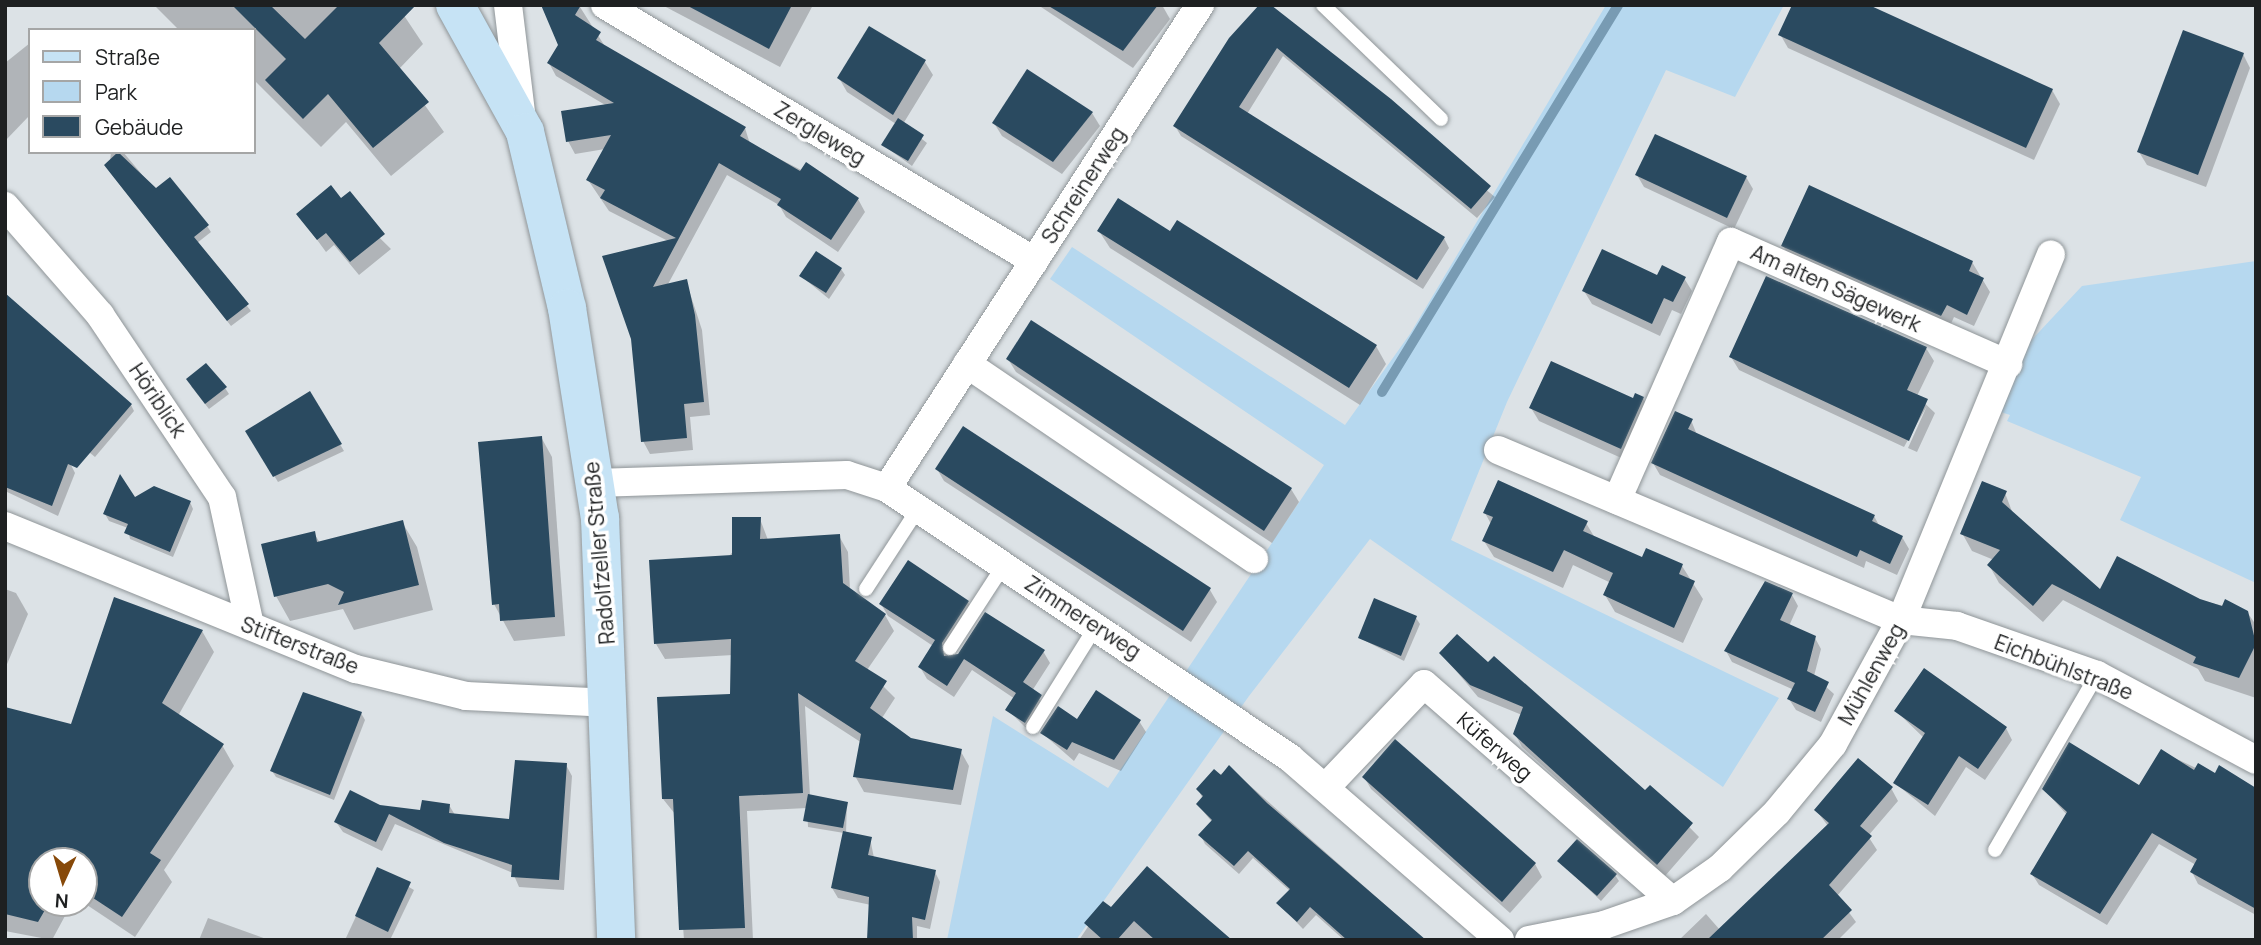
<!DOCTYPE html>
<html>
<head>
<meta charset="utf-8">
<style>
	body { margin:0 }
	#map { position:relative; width:2261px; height:945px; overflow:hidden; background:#dce2e6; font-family:Manrope,sans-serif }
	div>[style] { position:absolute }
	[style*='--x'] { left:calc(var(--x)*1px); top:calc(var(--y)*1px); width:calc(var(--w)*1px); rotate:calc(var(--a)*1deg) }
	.green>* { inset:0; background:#b6d8ef }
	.shadow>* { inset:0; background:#0003 }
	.stream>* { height:10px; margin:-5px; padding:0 5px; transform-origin:5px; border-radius:5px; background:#789bb3 }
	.building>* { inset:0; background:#2a4a60 }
	.roads { filter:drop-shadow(0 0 2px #8f9598) drop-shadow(0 0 2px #8f9598) }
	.lane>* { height:14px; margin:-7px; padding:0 7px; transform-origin:7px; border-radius:7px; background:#fff }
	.street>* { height:28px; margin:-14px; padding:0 14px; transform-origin:14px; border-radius:14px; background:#fff }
	.secondary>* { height:38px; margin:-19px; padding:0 19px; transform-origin:19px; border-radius:19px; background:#c6e3f5 }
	span { translate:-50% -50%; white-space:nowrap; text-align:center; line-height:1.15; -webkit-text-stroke:7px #fff; paint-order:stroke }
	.street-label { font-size:21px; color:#1e2021 }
	.frame { position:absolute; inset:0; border:7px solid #1e2021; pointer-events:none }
	.legend { position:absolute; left:28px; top:28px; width:228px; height:126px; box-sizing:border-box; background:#fff; border:2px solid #a5a6a6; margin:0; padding:9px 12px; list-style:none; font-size:21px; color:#1e2021 }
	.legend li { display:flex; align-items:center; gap:14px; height:35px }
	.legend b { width:35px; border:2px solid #a5a6a6 }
	.north { position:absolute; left:28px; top:847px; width:70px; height:70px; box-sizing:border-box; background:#fff; border:2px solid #a5a6a6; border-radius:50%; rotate:184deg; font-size:19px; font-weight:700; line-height:28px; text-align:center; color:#1e2021 }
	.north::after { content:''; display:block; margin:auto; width:24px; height:32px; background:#874909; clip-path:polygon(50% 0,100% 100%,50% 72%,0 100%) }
</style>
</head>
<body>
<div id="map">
	<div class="green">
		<i style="clip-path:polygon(1606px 5px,1784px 5px,1735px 97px,1666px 70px,1507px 402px,1451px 540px,1779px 698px,1723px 787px,1370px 539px,1249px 696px,1076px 940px,947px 940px,993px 716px,1108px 788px,1324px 465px,1050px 279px,1072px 247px,1345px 425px,1410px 334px)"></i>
		<i style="clip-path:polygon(2256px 261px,2256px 583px,2120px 520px,2141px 477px,2007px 421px,2010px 415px,2001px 412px,2024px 348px,2082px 286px)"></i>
	</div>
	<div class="shadow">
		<i style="clip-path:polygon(154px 5px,397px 5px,423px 44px,399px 69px,444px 132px,391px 176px,346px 122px,321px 147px,254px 80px,254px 30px,179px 30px)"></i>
		<i style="clip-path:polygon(543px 5px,580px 7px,606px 48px,745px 128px,750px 144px,858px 199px,865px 212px,838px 252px,786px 217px,779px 205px,727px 175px,667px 286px,686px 281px,702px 330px,710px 415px,690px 417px,693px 450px,650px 454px,643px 441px,633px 339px,668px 241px,609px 211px,588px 180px,605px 149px,575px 154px,568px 141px,607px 106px,556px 76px,549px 63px,559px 46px)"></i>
		<i style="clip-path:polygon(662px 5px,813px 5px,780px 67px)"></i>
		<i style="clip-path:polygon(1038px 5px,1162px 5px,1170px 19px,1133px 68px)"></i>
		<i style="clip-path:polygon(1261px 5px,1495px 197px,1477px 218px,1283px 56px,1247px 114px,1444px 238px,1449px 248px,1423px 289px,1181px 136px,1175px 126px)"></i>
		<i style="clip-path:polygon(1780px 34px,2052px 90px,2060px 104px,2034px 160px,1788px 48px)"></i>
		<i style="clip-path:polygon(30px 43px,30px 115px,5px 141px,5px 63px)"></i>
		<i style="clip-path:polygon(2243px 54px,2250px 68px,2206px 187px,2147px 165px,2139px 152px)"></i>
		<i style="clip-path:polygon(925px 62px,933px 75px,903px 124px,927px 143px,912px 166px,883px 145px,896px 124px,847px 92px,839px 78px)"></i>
		<i style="clip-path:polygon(1092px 113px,1100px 126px,1062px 174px,1002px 136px,994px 123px)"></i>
		<i style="clip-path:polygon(111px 152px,123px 152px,156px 191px,207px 226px,211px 232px,197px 243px,251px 311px,231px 326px,109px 171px)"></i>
		<i style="clip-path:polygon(1637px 175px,1746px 177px,1753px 189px,1734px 229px,1644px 187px)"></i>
		<i style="clip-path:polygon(341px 200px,391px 249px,359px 275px,334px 245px,326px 252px,299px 215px)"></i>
		<i style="clip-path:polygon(1099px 231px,1171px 234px,1376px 346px,1386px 364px,1360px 405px,1110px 248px)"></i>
		<i style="clip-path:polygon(1783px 246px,1972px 262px,1990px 292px,1974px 326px,1954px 317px,1949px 328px,1791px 259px)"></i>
		<i style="clip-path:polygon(841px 269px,845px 275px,829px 299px,801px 276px)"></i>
		<i style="clip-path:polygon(1658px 277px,1684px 278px,1692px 291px,1681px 314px,1672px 310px,1660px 336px,1592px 304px,1584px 291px)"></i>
		<i style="clip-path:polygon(1926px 348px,1934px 361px,1917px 396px,1935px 413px,1917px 452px,1908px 448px,1927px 406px,1904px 447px,1739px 370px,1731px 357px)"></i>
		<i style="clip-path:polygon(1008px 359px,1291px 489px,1299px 502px,1272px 543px,1016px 372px)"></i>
		<i style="clip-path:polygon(5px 384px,131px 405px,134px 411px,95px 457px)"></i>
		<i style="clip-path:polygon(191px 386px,225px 388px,229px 394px,209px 409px)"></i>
		<i style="clip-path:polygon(310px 394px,344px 451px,278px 482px,247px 431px)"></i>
		<i style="clip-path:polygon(1643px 398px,1650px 411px,1628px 461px,1539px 421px,1531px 408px)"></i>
		<i style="clip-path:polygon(1691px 420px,1697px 435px,1874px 516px,1880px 527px,1902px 537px,1909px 549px,1897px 575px,1866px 561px,1864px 568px,1660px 475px,1653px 463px)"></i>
		<i style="clip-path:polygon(5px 437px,69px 461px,75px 473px,58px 516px,5px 491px)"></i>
		<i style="clip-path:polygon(541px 437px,552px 457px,565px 636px,514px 641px,494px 604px)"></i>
		<i style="clip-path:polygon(937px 469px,1210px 590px,1217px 602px,1191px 642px,944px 481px)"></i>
		<i style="clip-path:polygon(2005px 493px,2013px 514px,2101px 591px,2200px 600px,2247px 612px,2256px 625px,2256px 698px,2205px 681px,2198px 669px,2063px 600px,2043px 622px,1999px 583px,1989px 565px,1994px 560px,1972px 551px,1962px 533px)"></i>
		<i style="clip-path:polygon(135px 499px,190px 502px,193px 509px,173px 557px,130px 539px,128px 528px,109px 521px,105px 514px)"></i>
		<i style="clip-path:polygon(1485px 513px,1586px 523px,1595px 538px,1643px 560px,1682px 566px,1703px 599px,1683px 643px,1615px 612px,1605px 595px,1611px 583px,1573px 565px,1563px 588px,1494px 557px,1484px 541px,1491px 524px)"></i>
		<i style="clip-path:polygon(760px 519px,768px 540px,839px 536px,848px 552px,850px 590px,885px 615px,894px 631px,867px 670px,895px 698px,882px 718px,911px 740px,960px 750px,969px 766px,961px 805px,864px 792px,855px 776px,862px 743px,805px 706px,810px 796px,847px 803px,846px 833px,870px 838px,874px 858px,935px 872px,940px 882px,930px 929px,917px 926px,917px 940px,869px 940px,871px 905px,838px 898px,832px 888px,844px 833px,808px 827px,807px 808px,747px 811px,753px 940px,684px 940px,675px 814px,663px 799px,732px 696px,733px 655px,665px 659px,656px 644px)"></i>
		<i style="clip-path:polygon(402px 522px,417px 547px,433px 610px,354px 630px,343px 609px,290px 621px,276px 596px,314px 533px,320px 543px)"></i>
		<i style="clip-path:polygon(5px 589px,16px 593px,28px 614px,5px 669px)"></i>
		<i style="clip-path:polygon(1792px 595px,1798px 606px,1789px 626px,1815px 638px,1821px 649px,1814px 676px,1834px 694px,1821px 722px,1796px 710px,1789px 699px,1794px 690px,1732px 662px,1726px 651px)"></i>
		<i style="clip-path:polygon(968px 602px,975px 614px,947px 657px,1043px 651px,1050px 663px,1032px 691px,1047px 708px,1032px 734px,1008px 710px,1015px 699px,972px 670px,954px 697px,927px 679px,920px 667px,933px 646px,888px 616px,881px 604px)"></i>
		<i style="clip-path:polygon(1416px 618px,1420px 624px,1404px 661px,1360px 638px)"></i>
		<i style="clip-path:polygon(202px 631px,214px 652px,178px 716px,222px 745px,234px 766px,164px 870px,172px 882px,135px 937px,84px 903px,84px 861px,42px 861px,42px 903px,72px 903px,52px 940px,5px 931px,5px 709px,72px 726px)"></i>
		<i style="clip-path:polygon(1442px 654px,1489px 665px,1645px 793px,1650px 787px,1699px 837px,1665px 876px,1522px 747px,1515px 734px,1522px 715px,1478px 697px)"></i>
		<i style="clip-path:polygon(1896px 711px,2006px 728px,2012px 740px,1985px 780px,1966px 767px,1935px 816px,1895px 783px,1924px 738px)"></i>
		<i style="clip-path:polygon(361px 713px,365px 720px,334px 800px,276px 777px,272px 771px)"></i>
		<i style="clip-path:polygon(1078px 721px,1139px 721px,1146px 732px,1121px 771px,1079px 753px,1074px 761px,1042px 733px)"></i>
		<i style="clip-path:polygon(1395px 741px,1535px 864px,1542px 877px,1510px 913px,1371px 789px,1364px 777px)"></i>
		<i style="clip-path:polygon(2162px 752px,2230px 784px,2256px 813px,2256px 915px,2198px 884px,2192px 872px,2196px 865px,2159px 844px,2107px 925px,2039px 885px,2032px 874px,2067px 815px,2044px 789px,2140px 788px)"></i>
		<i style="clip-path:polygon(566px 765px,572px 776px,564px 890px,519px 887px,513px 873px,395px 824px,382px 851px,343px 832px,336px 822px,380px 807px,422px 811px,449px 805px,455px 815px,510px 821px)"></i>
		<i style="clip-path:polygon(1230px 768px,1425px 940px,1344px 940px,1316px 915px,1303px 929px,1278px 903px,1290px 891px,1253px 858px,1239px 874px,1205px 844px,1201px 836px,1212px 822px,1198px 805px,1203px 799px,1198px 789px)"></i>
		<i style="clip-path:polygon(1891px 788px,1898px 801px,1868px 836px,1877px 850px,1837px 896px,1856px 922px,1838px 940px,1679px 940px,1706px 914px,1720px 930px,1828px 826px,1816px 810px)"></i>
		<i style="clip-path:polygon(1559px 861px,1615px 875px,1619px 881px,1601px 901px)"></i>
		<i style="clip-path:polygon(378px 869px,414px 890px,390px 940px,345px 940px)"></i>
		<i style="clip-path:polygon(1104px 903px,1111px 910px,1229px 940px,1079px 940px)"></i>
		<i style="clip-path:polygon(208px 918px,269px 940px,199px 940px)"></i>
	</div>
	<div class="stream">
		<i style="--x:1382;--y:392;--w:453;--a:-58.6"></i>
	</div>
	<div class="building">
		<i style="clip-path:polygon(232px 5px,270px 5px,305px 39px,339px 5px,416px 5px,379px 43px,429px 102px,373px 148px,328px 94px,303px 119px,265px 80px,286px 59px)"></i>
		<i style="clip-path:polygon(541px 5px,581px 5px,575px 15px,601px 32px,596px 40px,746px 127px,740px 136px,800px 171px,806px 162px,859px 198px,831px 240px,777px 205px,781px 199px,719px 163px,653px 287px,687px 279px,695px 315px,704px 402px,684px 404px,687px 438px,641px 442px,631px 339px,602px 256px,676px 238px,600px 198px,605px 190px,586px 180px,611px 135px,566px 142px,561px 111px,614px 103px,547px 63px,558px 45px)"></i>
		<i style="clip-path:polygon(686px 5px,792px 5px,769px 49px)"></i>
		<i style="clip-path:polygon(1047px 5px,1158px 5px,1123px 51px)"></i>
		<i style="clip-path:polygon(1259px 5px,1271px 5px,1391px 99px,1491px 186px,1471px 209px,1277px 48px,1239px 107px,1445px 237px,1417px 280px,1173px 126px,1229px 38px)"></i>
		<i style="clip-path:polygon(1792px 5px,1869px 5px,2053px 89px,2026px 148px,1778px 35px)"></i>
		<i style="clip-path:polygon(869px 26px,926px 60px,893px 115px,837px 78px)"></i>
		<i style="clip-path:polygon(2183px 30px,2244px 53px,2198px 175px,2137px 152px)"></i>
		<i style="clip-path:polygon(1027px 69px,1093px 112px,1053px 162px,992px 123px)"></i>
		<i style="clip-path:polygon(898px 118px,924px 135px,908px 161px,881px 145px)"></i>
		<i style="clip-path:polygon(1655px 134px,1747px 176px,1727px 218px,1635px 175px)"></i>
		<i style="clip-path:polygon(118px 152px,156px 188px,170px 177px,209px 225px,194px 237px,249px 304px,227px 321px,104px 165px)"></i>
		<i style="clip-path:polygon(331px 185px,341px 198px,350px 191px,385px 234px,350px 262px,326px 233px,317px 240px,296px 214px)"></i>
		<i style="clip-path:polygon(1809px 185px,1973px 261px,1969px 271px,1984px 278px,1967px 315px,1947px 305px,1941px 316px,1781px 246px)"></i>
		<i style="clip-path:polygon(1118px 198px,1170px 231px,1177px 220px,1377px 345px,1349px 388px,1097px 231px)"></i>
		<i style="clip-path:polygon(1602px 249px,1657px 275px,1662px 265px,1686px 277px,1673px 302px,1664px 298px,1652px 324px,1582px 291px)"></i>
		<i style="clip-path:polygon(816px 251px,842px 268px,826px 293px,799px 276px)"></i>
		<i style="clip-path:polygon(1766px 276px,1927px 347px,1907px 390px,1928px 399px,1909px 441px,1729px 357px)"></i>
		<i style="clip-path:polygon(5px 293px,132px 404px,77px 468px,68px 464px,52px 506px,5px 487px)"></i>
		<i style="clip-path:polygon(1031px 320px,1292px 488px,1264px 531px,1006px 359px)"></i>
		<i style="clip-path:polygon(1551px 361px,1633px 398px,1635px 393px,1644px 397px,1621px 449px,1529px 408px)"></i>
		<i style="clip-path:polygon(206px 363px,227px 387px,205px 404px,186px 379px)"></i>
		<i style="clip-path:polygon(310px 391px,342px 444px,273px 477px,245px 431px)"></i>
		<i style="clip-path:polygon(1675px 411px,1693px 419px,1688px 429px,1875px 515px,1872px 521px,1903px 536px,1890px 564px,1860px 550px,1857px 557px,1651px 463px)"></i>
		<i style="clip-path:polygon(963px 426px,1211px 588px,1183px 631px,935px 469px)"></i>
		<i style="clip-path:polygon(542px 436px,555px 617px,500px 621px,499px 604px,492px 605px,478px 442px)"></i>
		<i style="clip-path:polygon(120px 474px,135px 497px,154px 486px,191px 501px,170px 552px,124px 533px,128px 524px,103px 514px)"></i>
		<i style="clip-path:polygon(1498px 480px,1588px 521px,1583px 531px,1642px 557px,1646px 548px,1683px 564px,1679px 574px,1695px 581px,1674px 628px,1603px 595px,1613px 573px,1564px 550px,1553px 572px,1482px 541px,1493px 517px,1483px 513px)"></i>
		<i style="clip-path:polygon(1982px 481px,2007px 491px,2002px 502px,2100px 589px,2117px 556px,2200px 599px,2222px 606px,2225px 599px,2248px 611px,2256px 644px,2239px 678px,2193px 663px,2196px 657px,2052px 584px,2033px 606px,1987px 565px,2000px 550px,1960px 534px)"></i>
		<i style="clip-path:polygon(732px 517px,761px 517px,760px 539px,840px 534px,843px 583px,886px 614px,855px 661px,887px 681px,870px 708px,911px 738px,962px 749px,953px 790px,853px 777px,861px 734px,798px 693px,803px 793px,739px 796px,745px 928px,679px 930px,673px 799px,662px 799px,657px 697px,730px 694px,731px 639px,654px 644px,649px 560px,732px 555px)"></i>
		<i style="clip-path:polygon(403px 520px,419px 585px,338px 605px,344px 592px,328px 584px,274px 597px,261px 544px,315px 531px,317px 542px)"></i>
		<i style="clip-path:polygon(908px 560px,969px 601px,942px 643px,944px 656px,958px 654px,985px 612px,1045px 650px,1023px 682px,1042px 695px,1025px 723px,1005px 710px,1016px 693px,964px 659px,947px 686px,918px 667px,935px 640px,879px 604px)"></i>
		<i style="clip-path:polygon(1765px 581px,1793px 593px,1780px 620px,1816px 636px,1807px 671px,1829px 682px,1815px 712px,1787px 699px,1795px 683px,1724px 651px)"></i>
		<i style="clip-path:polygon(114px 597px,203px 630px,162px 703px,224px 744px,150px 853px,161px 860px,122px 917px,84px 892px,84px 861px,42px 861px,42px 903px,49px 903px,38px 922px,5px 914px,5px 707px,71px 724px)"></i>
		<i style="clip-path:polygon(1374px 598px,1417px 616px,1401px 656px,1358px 638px)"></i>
		<i style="clip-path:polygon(1457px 634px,1488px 662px,1494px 656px,1645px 790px,1650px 785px,1693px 823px,1657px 865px,1513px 734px,1523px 707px,1470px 685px,1439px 653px)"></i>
		<i style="clip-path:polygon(1924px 668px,2007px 727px,1978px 769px,1959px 756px,1928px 805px,1893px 783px,1925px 733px,1894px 711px)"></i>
		<i style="clip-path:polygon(1096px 690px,1141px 720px,1114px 760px,1072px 742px,1067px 750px,1040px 733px,1058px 706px,1077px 719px)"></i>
		<i style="clip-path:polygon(303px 692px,362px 712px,330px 795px,270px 771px)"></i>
		<i style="clip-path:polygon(1395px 739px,1536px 863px,1502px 902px,1362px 777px)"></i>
		<i style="clip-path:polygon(2069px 742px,2139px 785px,2161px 749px,2194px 770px,2198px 763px,2215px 773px,2219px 765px,2256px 788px,2256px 909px,2190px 872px,2197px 859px,2152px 833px,2100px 914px,2030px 874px,2067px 812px,2042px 789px)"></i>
		<i style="clip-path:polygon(1858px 758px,1893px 787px,1860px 826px,1872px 836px,1829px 885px,1852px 910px,1821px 940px,1707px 940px,1829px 823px,1814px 810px)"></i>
		<i style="clip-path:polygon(515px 760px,567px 763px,559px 880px,511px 877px,512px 865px,444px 843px,389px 814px,376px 842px,334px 822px,350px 790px,380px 805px,420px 810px,422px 800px,450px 804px,449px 813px,509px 819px)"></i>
		<i style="clip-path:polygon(1229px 765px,1267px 803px,1426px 940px,1347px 940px,1310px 907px,1297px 922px,1276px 903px,1290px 889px,1248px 851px,1234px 866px,1198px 835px,1212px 820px,1196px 804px,1203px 796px,1196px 789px,1214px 769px,1221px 775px)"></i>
		<i style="clip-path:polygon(808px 794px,848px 802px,843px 828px,803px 821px)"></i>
		<i style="clip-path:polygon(843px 831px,872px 837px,868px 855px,936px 870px,925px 920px,912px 917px,913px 940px,867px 940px,869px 897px,831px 888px)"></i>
		<i style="clip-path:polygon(1577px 839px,1617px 874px,1597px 896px,1557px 861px)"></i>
		<i style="clip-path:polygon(1147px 866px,1188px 902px,1232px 940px,1155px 940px,1134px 921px,1117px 940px,1103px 940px,1084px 923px,1103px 901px,1111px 907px)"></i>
		<i style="clip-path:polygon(377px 867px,411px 882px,388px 932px,355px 916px)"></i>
	</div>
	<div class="roads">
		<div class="lane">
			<i style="--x:1323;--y:5;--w:164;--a:44"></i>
			<i style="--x:866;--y:589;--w:95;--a:-57"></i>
			<i style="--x:950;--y:648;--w:99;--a:-57"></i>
			<i style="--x:1033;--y:727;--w:119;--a:-58"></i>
			<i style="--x:1995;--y:850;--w:203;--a:-59.8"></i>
		</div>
		<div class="street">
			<i style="--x:508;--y:5;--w:108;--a:83.1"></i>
			<i style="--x:605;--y:5;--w:500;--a:30.8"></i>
			<i style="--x:5;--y:206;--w:145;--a:48.9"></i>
			<i style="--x:100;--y:315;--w:219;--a:56.2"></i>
			<i style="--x:222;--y:497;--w:131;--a:77.7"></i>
			<i style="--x:967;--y:364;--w:347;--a:34.2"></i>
			<i style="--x:1498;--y:450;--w:437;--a:22.9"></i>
			<i style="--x:1901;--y:620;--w:56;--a:6.1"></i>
			<i style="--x:1957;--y:626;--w:148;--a:19.3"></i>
			<i style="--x:2097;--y:675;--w:180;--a:28.1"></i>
			<i style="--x:595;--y:483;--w:252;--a:-1.8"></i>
			<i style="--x:847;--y:475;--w:42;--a:18"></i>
			<i style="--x:887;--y:488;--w:485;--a:33.8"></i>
			<i style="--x:1290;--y:758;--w:278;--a:40.9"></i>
			<i style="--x:887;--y:488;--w:576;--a:-57.06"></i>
			<i style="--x:1617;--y:500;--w:282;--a:-66.2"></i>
			<i style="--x:1731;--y:242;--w:303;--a:23.8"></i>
			<i style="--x:5;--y:526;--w:379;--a:22.2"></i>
			<i style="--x:356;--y:669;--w:113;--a:13.8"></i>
			<i style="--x:466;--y:696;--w:145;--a:2.8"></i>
			<i style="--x:1326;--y:787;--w:142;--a:-46.4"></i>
			<i style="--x:1424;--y:684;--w:330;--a:41.1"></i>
			<i style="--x:1529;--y:940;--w:76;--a:-11.3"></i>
			<i style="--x:1604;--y:925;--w:73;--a:-19.2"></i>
			<i style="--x:1673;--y:901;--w:57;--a:-35.1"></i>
			<i style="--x:1720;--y:868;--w:80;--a:-44.5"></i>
			<i style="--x:1777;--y:812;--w:88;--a:-50.5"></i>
			<i style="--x:1833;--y:744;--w:141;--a:-61.3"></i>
			<i style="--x:1901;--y:620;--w:395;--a:-67.7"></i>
		</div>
		<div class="secondary">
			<i style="--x:455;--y:5;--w:145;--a:61.1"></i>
			<i style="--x:525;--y:132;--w:181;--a:76.6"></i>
			<i style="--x:567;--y:308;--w:213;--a:81.1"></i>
			<i style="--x:600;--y:518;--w:422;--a:87.8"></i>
		</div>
	</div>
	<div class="street-label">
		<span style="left:820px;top:133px;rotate:31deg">Zergleweg</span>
		<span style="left:1083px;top:185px;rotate:-57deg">Schreinerweg</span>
		<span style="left:1836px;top:288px;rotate:24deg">Am alten Sägewerk</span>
		<span style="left:158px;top:400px;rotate:56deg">Höriblick</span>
		<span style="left:599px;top:553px;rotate:-95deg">Radolfzeller Straße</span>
		<span style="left:1083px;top:617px;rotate:33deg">Zimmererweg</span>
		<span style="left:300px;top:645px;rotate:21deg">Stifterstraße</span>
		<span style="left:2064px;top:667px;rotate:21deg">Eichbühlstraße</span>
		<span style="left:1871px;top:674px;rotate:-61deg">Mühlenweg</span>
		<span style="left:1495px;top:746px;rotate:41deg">Küferweg</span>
	</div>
	<div class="frame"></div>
	<ul class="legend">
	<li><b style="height:9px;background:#c6e3f5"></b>Straße</li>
	<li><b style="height:19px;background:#b6d8ef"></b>Park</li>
	<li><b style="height:19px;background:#2a4a60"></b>Gebäude</li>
	</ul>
	<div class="north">N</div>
</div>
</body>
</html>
